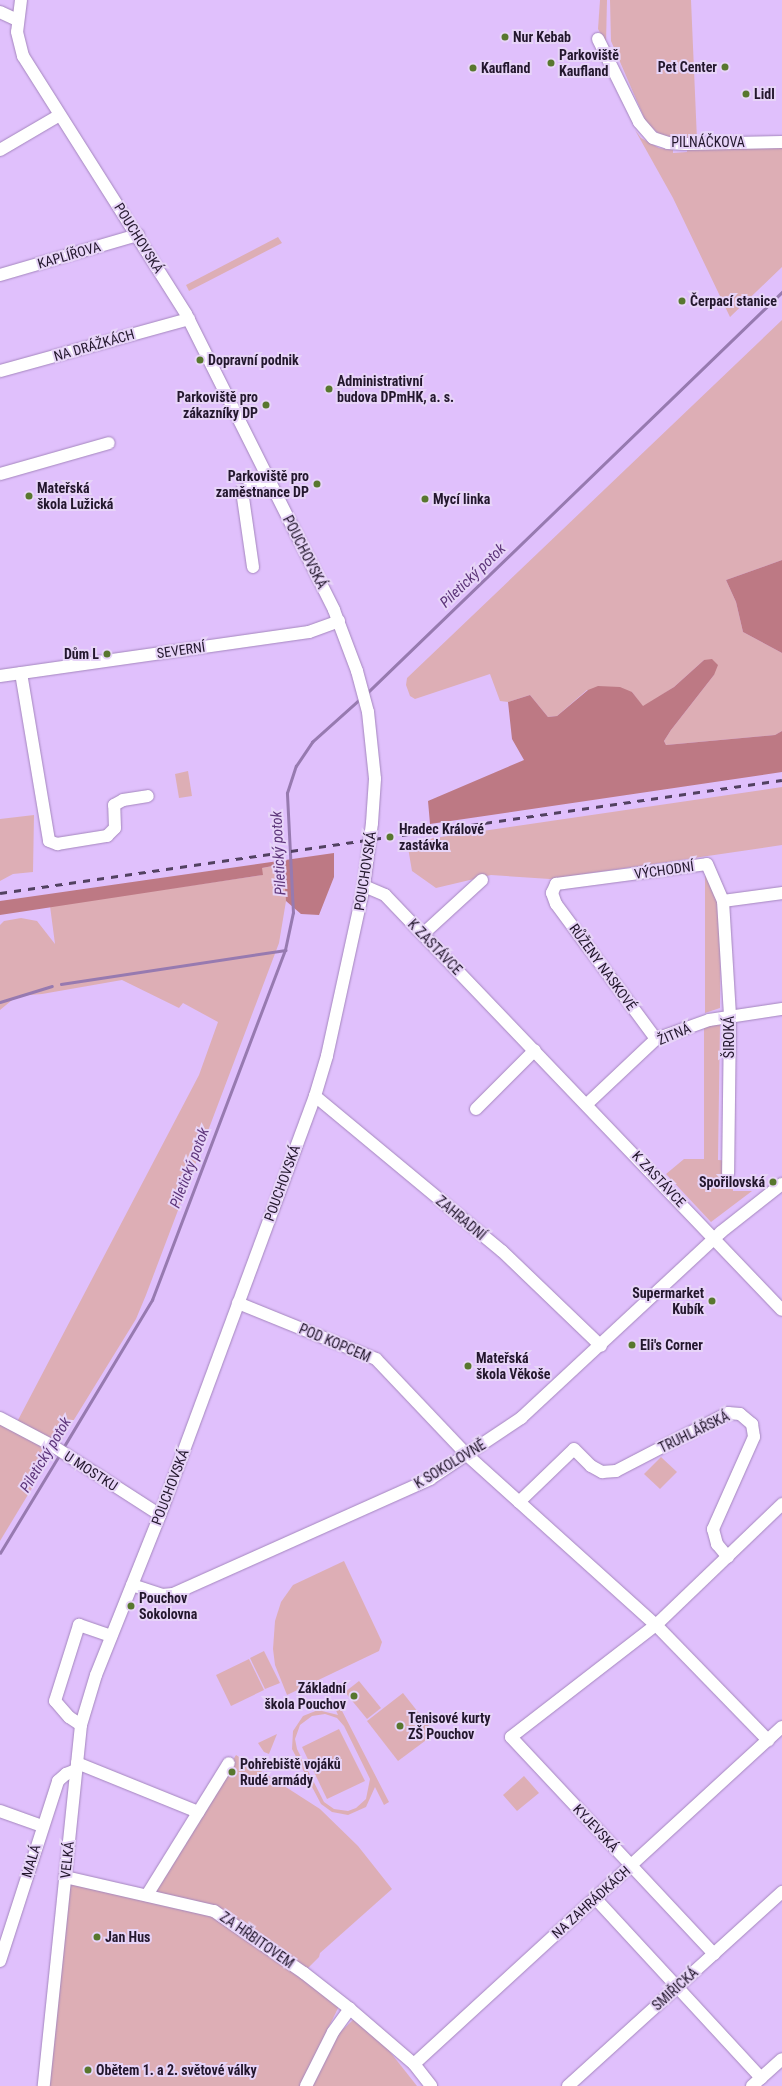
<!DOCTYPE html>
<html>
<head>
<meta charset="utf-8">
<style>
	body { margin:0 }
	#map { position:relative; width:782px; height:2086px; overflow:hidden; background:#e0c0fc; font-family:"Roboto Condensed",sans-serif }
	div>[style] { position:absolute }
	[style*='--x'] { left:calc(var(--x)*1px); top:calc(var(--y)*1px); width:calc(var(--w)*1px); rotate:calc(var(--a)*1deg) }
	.green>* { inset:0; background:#ddaeb5 }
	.forest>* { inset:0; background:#bd7984 }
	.stream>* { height:2.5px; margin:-1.25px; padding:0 1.25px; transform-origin:1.25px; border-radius:1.25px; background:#977ab0 }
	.roads { filter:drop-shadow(0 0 1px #a486be) drop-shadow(0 0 1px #a486be) }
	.minor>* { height:12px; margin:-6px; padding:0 6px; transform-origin:6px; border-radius:6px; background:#fff }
	.rail>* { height:2.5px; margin-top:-1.25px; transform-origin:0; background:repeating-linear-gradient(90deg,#524161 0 7px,transparent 0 14px) }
	.dots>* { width:11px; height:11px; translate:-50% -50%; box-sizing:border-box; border:2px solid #e7d4f8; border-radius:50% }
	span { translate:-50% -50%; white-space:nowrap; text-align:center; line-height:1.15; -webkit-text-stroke:4px #e7d4f8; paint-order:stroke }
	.poi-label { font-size:14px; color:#23172d; font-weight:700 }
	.left { translate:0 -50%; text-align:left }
	.right { translate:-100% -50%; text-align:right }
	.street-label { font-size:14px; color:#23172d }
	.water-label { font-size:15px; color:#5d357a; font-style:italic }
</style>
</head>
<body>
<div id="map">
	<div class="green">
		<i style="clip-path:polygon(600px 0,607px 0,606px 44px,598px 29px)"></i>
		<i style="clip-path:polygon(610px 0,691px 0,697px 140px,687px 138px,686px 134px,673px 135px,673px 137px,660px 135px,646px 122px,611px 41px)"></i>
		<i style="clip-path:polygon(635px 130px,641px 138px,659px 148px,673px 150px,673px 153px,687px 152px,687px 149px,782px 147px,782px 267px,730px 317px,673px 198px)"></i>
		<i style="clip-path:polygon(278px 237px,282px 243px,189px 291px,186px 285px)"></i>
		<i style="clip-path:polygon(782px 320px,782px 560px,726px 580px,736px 602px,743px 632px,782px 653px,782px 731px,775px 735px,666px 745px,664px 741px,671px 730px,714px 675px,704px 660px,674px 687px,643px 707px,632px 692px,587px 690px,557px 716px,548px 717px,530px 695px,508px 702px,500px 701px,490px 674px,415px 699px,410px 696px,406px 685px,407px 678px)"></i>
		<i style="clip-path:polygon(188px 771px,192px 796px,179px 798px,175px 774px)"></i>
		<i style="clip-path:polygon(782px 787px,782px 845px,550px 879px,491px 875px,436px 888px,412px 871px,407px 842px)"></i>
		<i style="clip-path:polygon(34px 815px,33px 872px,13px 874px,0 881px,0 819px)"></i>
		<i style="clip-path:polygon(284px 864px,286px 901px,279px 943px,146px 1295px,136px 1319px,59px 1444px,17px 1422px,199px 1075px,218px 1022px,183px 1003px,179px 1008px,122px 980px,42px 994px,17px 996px,0 1010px,0 925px,4px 921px,21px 918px,37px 921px,55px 944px,50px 906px,262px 875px,262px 868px)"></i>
		<i style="clip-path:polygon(705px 874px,721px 899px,720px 1008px,705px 1013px)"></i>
		<i style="clip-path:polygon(720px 1023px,718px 1160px,733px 1161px,733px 1191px,752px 1191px,711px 1222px,666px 1174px,684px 1159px,704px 1159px,704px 1027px)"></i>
		<i style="clip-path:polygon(0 1422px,55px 1450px,0 1541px)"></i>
		<i style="clip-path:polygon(661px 1457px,677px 1472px,660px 1489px,644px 1474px)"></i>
		<i style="clip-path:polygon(344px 1561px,382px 1642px,379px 1651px,287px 1695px,275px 1665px,273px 1649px,275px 1621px,281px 1602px,293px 1585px)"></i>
		<i style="clip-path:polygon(264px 1651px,280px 1683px,265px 1689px,250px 1658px)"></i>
		<i style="clip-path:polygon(249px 1659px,264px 1690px,231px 1706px,216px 1675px)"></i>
		<i style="clip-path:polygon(359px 1681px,381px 1708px,367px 1719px,345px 1692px)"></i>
		<i style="clip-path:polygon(403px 1693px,433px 1731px,433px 1735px,398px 1761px,367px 1721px)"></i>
		<i style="clip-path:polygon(evenodd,339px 1705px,389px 1802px,384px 1805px,375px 1787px,366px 1807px,348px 1815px,332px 1812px,321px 1804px,292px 1749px,293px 1731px,303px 1716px,318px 1710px,338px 1715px,335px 1708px,339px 1705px,325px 1714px,337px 1718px,344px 1726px,370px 1779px,366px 1799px,356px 1808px,348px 1811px,334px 1809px,324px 1802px,297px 1749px,295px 1739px,300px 1725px,312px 1716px,325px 1714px)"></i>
		<i style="clip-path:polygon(339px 1729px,365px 1781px,327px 1799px,302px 1747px)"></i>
		<i style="clip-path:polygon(277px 1734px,269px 1754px,264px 1752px,258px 1743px)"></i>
		<i style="clip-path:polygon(236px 1755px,320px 1809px,358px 1846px,392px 1889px,320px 1953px,319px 1957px,307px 1969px,211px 1905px,155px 1892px,154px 1888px)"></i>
		<i style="clip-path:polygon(524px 1776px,539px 1793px,517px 1811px,503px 1795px)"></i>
		<i style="clip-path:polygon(78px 1884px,213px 1914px,340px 2004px,300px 2086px,49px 2086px,70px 1885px)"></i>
		<i style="clip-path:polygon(354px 2019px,383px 2043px,417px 2086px,309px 2086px,331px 2041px)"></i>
	</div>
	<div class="forest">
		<i style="clip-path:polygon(782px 560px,782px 653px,743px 632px,736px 602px,726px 580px)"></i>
		<i style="clip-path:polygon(712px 659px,718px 665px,714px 675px,671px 730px,664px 741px,666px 745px,775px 735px,782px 731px,782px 772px,430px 824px,428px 801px,524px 760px,512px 739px,508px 702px,530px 695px,548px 717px,557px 716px,588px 690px,598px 686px,620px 687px,632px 692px,643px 706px,674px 687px,704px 660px)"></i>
		<i style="clip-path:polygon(334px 853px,334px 877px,319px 915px,301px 914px,286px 901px,283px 864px,262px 868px,263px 875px,0 915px,0 901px)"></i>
	</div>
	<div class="stream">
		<i style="--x:367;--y:693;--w:577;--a:-44.02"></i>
		<i style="--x:61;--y:984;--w:227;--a:-8.6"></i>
		<i style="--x:0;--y:1002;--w:54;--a:-17.1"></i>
		<i style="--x:63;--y:1448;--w:173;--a:-59"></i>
		<i style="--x:152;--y:1300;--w:374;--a:-69.2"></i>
		<i style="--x:285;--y:950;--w:38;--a:-78"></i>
		<i style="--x:293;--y:913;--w:120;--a:-92.9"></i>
		<i style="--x:287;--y:793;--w:28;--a:-72"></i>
		<i style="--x:296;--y:766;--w:29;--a:-56"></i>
		<i style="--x:312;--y:742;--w:64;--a:-41.9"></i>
		<i style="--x:0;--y:1553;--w:116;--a:-58.8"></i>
	</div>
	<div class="roads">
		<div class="minor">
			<i style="--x:21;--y:0;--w:32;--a:97"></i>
			<i style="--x:17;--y:32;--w:25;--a:76"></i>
			<i style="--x:23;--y:56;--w:305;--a:57.7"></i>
			<i style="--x:186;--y:314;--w:331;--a:63.4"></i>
			<i style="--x:334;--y:610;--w:65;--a:69.3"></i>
			<i style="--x:357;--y:671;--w:42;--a:75"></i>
			<i style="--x:368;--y:712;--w:67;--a:84"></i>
			<i style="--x:375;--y:779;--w:44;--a:93.9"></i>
			<i style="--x:372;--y:823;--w:64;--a:97.2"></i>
			<i style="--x:364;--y:886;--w:174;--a:102.3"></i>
			<i style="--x:327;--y:1056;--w:42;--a:106.7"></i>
			<i style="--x:315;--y:1096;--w:447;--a:110.3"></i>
			<i style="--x:160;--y:1515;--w:172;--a:111.8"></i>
			<i style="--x:96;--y:1675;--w:52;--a:106.7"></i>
			<i style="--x:81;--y:1725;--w:363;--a:95.9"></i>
			<i style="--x:0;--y:12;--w:19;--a:25"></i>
			<i style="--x:598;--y:39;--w:93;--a:63.7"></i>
			<i style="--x:639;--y:122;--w:21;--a:49"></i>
			<i style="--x:653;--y:138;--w:16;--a:18"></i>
			<i style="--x:668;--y:143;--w:18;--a:3"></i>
			<i style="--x:686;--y:144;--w:96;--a:-1.2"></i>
			<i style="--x:0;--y:150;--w:69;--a:-30.3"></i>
			<i style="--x:0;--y:275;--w:144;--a:-16.2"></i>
			<i style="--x:0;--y:371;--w:196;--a:-15.4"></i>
			<i style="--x:0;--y:474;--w:113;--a:-15.9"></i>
			<i style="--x:253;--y:567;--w:77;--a:-98.2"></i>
			<i style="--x:242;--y:491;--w:30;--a:-26"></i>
			<i style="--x:21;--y:673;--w:170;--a:80.5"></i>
			<i style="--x:49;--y:841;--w:9;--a:21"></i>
			<i style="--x:57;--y:844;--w:51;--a:-9.1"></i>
			<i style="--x:107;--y:836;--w:11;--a:-45"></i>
			<i style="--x:115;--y:828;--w:23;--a:-92"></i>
			<i style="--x:114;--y:805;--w:10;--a:-29"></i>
			<i style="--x:123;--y:800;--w:25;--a:-9"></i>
			<i style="--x:0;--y:676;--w:312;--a:-8.1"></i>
			<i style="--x:309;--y:632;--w:32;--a:-20"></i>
			<i style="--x:364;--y:886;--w:23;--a:23"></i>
			<i style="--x:385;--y:895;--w:574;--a:46.27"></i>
			<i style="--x:723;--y:901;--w:60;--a:-7.7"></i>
			<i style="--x:423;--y:934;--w:80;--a:-42.5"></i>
			<i style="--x:656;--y:1039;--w:168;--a:-126.5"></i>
			<i style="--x:556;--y:904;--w:12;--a:-110"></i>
			<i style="--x:552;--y:893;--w:10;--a:-66"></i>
			<i style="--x:556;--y:884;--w:152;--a:-7.5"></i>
			<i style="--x:707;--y:864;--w:40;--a:66.6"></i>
			<i style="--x:723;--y:901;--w:116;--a:86.5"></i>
			<i style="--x:730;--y:1017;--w:156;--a:90.7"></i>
			<i style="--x:315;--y:1096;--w:243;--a:39.7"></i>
			<i style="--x:502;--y:1251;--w:137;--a:43.8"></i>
			<i style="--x:587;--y:1104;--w:95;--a:-43.3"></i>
			<i style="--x:656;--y:1039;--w:56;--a:-19.7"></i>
			<i style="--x:709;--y:1020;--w:74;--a:-8.6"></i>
			<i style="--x:476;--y:1109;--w:83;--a:-45"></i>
			<i style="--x:238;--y:1303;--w:149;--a:22.1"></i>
			<i style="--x:376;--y:1359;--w:132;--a:46.5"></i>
			<i style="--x:467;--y:1455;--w:254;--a:42"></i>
			<i style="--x:656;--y:1625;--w:161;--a:45.8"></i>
			<i style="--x:0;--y:1418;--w:60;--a:27.8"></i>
			<i style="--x:53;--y:1446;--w:127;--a:32.8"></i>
			<i style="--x:519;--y:1502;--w:76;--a:-43.9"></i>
			<i style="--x:574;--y:1449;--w:24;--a:45"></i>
			<i style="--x:591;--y:1466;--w:13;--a:29"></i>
			<i style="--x:602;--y:1472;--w:14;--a:-4"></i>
			<i style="--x:616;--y:1471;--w:126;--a:-27.4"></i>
			<i style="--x:728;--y:1413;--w:12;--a:5"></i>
			<i style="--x:740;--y:1414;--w:16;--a:40"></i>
			<i style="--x:752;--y:1424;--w:13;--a:81"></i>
			<i style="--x:754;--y:1437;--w:101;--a:114"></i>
			<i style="--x:713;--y:1529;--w:16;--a:75"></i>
			<i style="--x:717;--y:1544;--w:17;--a:50"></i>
			<i style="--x:132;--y:1585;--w:32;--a:18"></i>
			<i style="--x:162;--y:1595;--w:11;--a:-5"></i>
			<i style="--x:173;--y:1594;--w:282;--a:-24.1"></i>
			<i style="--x:430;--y:1479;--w:110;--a:-33.8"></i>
			<i style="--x:521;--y:1418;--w:273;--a:-42.9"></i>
			<i style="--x:721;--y:1232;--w:78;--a:-38.2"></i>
			<i style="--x:81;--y:1725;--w:14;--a:-146"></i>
			<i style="--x:69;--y:1717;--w:21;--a:-131"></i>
			<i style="--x:55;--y:1701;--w:80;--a:-72.5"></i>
			<i style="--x:79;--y:1625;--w:34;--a:19"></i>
			<i style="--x:77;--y:1763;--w:131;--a:22"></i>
			<i style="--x:0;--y:1811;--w:45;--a:19.7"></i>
			<i style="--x:65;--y:1877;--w:153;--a:12.9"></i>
			<i style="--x:214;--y:1911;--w:109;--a:34.6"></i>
			<i style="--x:304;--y:1973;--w:58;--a:38"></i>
			<i style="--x:350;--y:2009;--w:84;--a:40.7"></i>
			<i style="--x:414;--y:2064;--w:28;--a:52"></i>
			<i style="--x:147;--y:1895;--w:155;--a:-58.2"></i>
			<i style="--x:595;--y:1898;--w:245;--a:47.3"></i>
			<i style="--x:714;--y:1954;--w:297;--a:-133.1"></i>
			<i style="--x:511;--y:1737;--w:183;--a:-37.7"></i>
			<i style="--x:656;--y:1625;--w:175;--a:-43.8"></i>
			<i style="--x:0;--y:1961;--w:189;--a:-72.1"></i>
			<i style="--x:58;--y:1781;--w:11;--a:-41"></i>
			<i style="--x:66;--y:1774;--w:11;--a:-22"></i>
			<i style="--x:414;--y:2064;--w:499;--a:-42.5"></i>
			<i style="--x:306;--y:2086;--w:60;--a:-63.4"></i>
			<i style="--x:333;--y:2032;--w:29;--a:-54"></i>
			<i style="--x:568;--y:2086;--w:289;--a:-42.2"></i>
			<i style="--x:752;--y:2086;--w:40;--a:-42"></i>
		</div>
	</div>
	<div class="rail">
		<i style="--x:0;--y:893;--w:790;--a:-8.22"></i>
	</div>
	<div class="dots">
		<i style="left:505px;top:37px;background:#58772e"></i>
		<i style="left:551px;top:63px;background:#58772e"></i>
		<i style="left:725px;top:67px;background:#58772e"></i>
		<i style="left:473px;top:68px;background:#58772e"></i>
		<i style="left:746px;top:94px;background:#58772e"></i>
		<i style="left:682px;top:301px;background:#58772e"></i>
		<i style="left:200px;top:360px;background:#58772e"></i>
		<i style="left:329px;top:389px;background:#58772e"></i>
		<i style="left:266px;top:405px;background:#58772e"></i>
		<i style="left:317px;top:484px;background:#58772e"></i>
		<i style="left:29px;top:496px;background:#58772e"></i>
		<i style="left:425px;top:499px;background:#58772e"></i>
		<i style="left:107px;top:654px;background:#58772e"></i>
		<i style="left:390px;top:837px;background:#58772e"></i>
		<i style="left:773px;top:1182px;background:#58772e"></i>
		<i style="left:712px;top:1301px;background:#58772e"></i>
		<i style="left:632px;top:1345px;background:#58772e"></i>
		<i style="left:468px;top:1366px;background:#58772e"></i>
		<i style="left:131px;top:1606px;background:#58772e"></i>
		<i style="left:354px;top:1696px;background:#58772e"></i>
		<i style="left:400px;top:1726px;background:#58772e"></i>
		<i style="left:232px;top:1772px;background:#58772e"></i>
		<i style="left:97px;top:1937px;background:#58772e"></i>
		<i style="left:88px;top:2070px;background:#58772e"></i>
	</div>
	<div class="poi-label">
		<span class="left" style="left:513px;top:37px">Nur Kebab</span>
		<span class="left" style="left:559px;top:63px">Parkoviště<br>Kaufland</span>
		<span class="right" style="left:717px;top:67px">Pet Center</span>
		<span class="left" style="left:481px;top:68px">Kaufland</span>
		<span class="left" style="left:754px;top:94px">Lidl</span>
		<span class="left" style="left:690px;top:301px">Čerpací stanice</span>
		<span class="left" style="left:208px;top:360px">Dopravní podnik</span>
		<span class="left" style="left:337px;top:389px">Administrativní<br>budova DPmHK, a. s.</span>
		<span class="right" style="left:258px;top:405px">Parkoviště pro<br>zákazníky DP</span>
		<span class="right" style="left:309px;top:484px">Parkoviště pro<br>zaměstnance DP</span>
		<span class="left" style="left:37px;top:496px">Mateřská<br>škola Lužická</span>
		<span class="left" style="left:433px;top:499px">Mycí linka</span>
		<span class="right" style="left:99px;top:654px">Dům L</span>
		<span class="left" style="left:399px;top:837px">Hradec Králové<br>zastávka</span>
		<span class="right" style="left:765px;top:1182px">Spořilovská</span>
		<span class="right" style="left:704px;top:1301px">Supermarket<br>Kubík</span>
		<span class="left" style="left:640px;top:1345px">Eli's Corner</span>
		<span class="left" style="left:476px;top:1366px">Mateřská<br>škola Věkoše</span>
		<span class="left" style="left:139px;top:1606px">Pouchov<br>Sokolovna</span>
		<span class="right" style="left:346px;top:1696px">Základní<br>škola Pouchov</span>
		<span class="left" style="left:408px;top:1726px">Tenisové kurty<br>ZŠ Pouchov</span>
		<span class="left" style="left:240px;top:1772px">Pohřebiště vojáků<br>Rudé armády</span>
		<span class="left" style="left:105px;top:1937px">Jan Hus</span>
		<span class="left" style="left:96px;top:2070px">Obětem 1. a 2. světové války</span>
	</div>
	<div class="street-label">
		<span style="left:708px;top:142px">PILNÁČKOVA</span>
		<span style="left:139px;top:238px;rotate:58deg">POUCHOVSKÁ</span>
		<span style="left:69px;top:255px;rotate:-16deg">KAPLÍŘOVA</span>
		<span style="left:94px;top:345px;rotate:-16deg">NA DRÁŽKÁCH</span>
		<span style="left:305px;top:552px;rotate:63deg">POUCHOVSKÁ</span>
		<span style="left:181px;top:650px;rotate:-8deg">SEVERNÍ</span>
		<span style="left:664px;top:870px;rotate:-8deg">VÝCHODNÍ</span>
		<span style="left:365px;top:871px;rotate:-81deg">POUCHOVSKÁ</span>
		<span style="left:435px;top:947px;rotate:46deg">K ZASTÁVCE</span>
		<span style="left:603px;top:967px;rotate:54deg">RŮŽENY NASKOVÉ</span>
		<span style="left:674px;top:1034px;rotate:-23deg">ŽITNÁ</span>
		<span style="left:729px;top:1037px;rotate:-90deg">ŠIROKÁ</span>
		<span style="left:659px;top:1179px;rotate:47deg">K ZASTÁVCE</span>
		<span style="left:282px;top:1183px;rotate:-70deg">POUCHOVSKÁ</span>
		<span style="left:461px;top:1218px;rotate:40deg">ZAHRADNÍ</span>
		<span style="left:335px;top:1343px;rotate:23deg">POD KOPCEM</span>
		<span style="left:694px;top:1432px;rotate:-26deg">TRUHLÁŘSKÁ</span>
		<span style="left:450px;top:1464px;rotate:-31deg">K SOKOLOVNĚ</span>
		<span style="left:91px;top:1471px;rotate:33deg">U MOSTKU</span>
		<span style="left:170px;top:1487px;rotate:-69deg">POUCHOVSKÁ</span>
		<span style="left:596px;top:1828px;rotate:47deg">KYJEVSKÁ</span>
		<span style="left:67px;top:1860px;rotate:-84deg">VELKÁ</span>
		<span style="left:31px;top:1861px;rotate:-73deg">MALÁ</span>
		<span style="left:591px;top:1902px;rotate:-42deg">NA ZAHRÁDKÁCH</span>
		<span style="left:257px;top:1940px;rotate:35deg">ZA HŘBITOVEM</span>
		<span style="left:675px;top:1989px;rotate:-42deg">SMIŘICKÁ</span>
	</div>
	<div class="water-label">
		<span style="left:473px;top:576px;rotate:-44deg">Piletický potok</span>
		<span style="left:279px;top:853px;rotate:-93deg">Piletický potok</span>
		<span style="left:190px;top:1168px;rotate:-69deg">Piletický potok</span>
		<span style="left:46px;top:1455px;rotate:-59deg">Piletický potok</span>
	</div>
</div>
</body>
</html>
